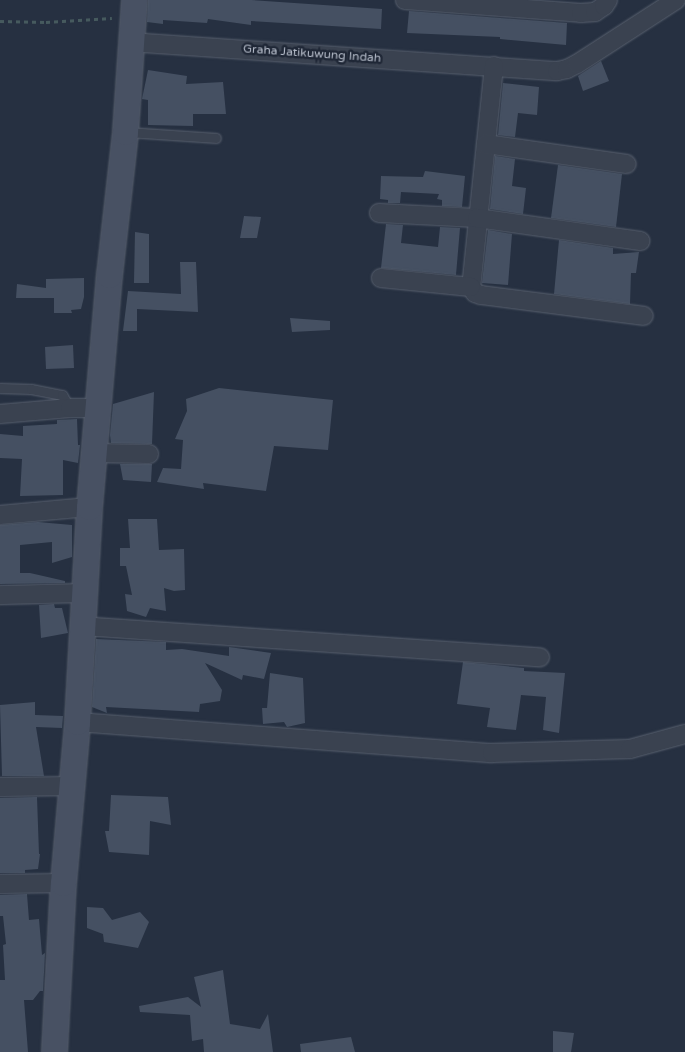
<!DOCTYPE html>
<html>
<head>
<meta charset="utf-8">
<style>
	body { margin:0 }
	#map { position:relative; width:685px; height:1052px; overflow:hidden; background:#263041; font-family:"Varela Round",sans-serif }
	div>[style] { position:absolute }
	[style*='--x'] { left:calc(var(--x)*1px); top:calc(var(--y)*1px); width:calc(var(--w)*1px); rotate:calc(var(--a)*1deg) }
	.building>* { inset:0; background:#455062 }
	.path>* { height:3px; margin-top:-1.5px; transform-origin:0; background:repeating-linear-gradient(90deg,#465a5e 0 4px,transparent 0 8px) }
	.roads { filter:drop-shadow(0 0 1px #58606e) drop-shadow(0 0 1px #58606e) }
	.lane>* { height:9px; margin:-4.5px; padding:0 4.5px; transform-origin:4.5px; border-radius:4.5px; background:#3a4250 }
	.street>* { height:18px; margin:-9px; padding:0 9px; transform-origin:9px; border-radius:9px; background:#3a4250 }
	.secondary>* { height:25px; margin:-12.5px; padding:0 12.5px; transform-origin:12.5px; border-radius:12.5px; background:#485163 }
	span { translate:-50% -50%; white-space:nowrap; text-align:center; line-height:1.15; -webkit-text-stroke:5px #1f2736; paint-order:stroke }
	.street-label { font-size:12px; color:#b7becb }
</style>
</head>
<body>
<div id="map">
	<div class="building">
		<i style="clip-path:polygon(148px 0,251px 0,382px 9px,381px 29px,251px 21px,251px 25px,208px 19px,207px 23px,163px 20px,163px 24px,147px 22px)"></i>
		<i style="clip-path:polygon(409px 11px,567px 23px,566px 45px,500px 39px,500px 37px,407px 33px)"></i>
		<i style="clip-path:polygon(601px 61px,609px 81px,583px 91px,578px 76px)"></i>
		<i style="clip-path:polygon(148px 70px,187px 76px,186px 84px,223px 82px,226px 114px,193px 114px,193px 126px,148px 125px,148px 100px,142px 99px)"></i>
		<i style="clip-path:polygon(503px 83px,539px 87px,537px 115px,518px 113px,515px 137px,498px 135px)"></i>
		<i style="clip-path:polygon(495px 156px,515px 159px,512px 186px,526px 188px,523px 214px,490px 209px)"></i>
		<i style="clip-path:polygon(558px 165px,622px 174px,616px 227px,551px 218px)"></i>
		<i style="clip-path:polygon(425px 171px,465px 176px,462px 207px,442px 206px,442px 200px,437px 199px,439px 194px,401px 192px,400px 203px,388px 203px,388px 200px,380px 199px,381px 176px,423px 177px)"></i>
		<i style="clip-path:polygon(244px 216px,261px 217px,257px 238px,240px 238px)"></i>
		<i style="clip-path:polygon(386px 224px,403px 225px,401px 243px,438px 247px,440px 227px,460px 228px,456px 275px,381px 268px)"></i>
		<i style="clip-path:polygon(488px 230px,512px 234px,508px 285px,482px 283px)"></i>
		<i style="clip-path:polygon(135px 232px,149px 234px,149px 283px,134px 283px)"></i>
		<i style="clip-path:polygon(559px 240px,613px 248px,613px 254px,639px 252px,636px 273px,631px 273px,630px 304px,554px 294px)"></i>
		<i style="clip-path:polygon(180px 262px,196px 262px,198px 312px,137px 309px,137px 331px,123px 331px,128px 291px,181px 294px)"></i>
		<i style="clip-path:polygon(84px 278px,84px 297px,81px 309px,71px 310px,72px 313px,54px 313px,54px 298px,16px 298px,17px 284px,46px 288px,46px 279px)"></i>
		<i style="clip-path:polygon(290px 318px,330px 321px,330px 330px,292px 332px)"></i>
		<i style="clip-path:polygon(73px 345px,74px 368px,46px 369px,45px 347px)"></i>
		<i style="clip-path:polygon(219px 388px,333px 400px,328px 450px,274px 446px,266px 491px,203px 483px,204px 489px,157px 482px,163px 468px,181px 469px,183px 440px,175px 439px,187px 411px,186px 399px)"></i>
		<i style="clip-path:polygon(154px 392px,152px 444px,111px 443px,110px 435px,113px 404px)"></i>
		<i style="clip-path:polygon(77px 419px,78px 445px,80px 445px,78px 463px,63px 460px,63px 495px,20px 496px,22px 459px,0 458px,0 434px,23px 436px,23px 426px,57px 424px,57px 420px)"></i>
		<i style="clip-path:polygon(120px 464px,152px 464px,151px 482px,123px 480px)"></i>
		<i style="clip-path:polygon(128px 519px,157px 519px,159px 550px,184px 549px,185px 590px,174px 591px,164px 588px,166px 611px,150px 608px,146px 617px,127px 611px,125px 594px,132px 595px,126px 566px,120px 566px,120px 548px,130px 548px)"></i>
		<i style="clip-path:polygon(38px 522px,72px 525px,72px 557px,52px 563px,52px 542px,20px 545px,20px 573px,30px 573px,65px 581px,65px 583px,0 584px,0 525px)"></i>
		<i style="clip-path:polygon(54px 604px,55px 608px,62px 608px,68px 633px,41px 638px,39px 605px)"></i>
		<i style="clip-path:polygon(96px 639px,166px 642px,166px 650px,182px 649px,229px 656px,229px 647px,271px 653px,264px 679px,243px 675px,242px 680px,205px 663px,222px 690px,220px 701px,200px 704px,199px 712px,106px 707px,107px 713px,92px 707px)"></i>
		<i style="clip-path:polygon(463px 662px,524px 668px,524px 671px,565px 673px,559px 733px,543px 730px,546px 697px,521px 695px,516px 730px,487px 727px,490px 708px,457px 704px)"></i>
		<i style="clip-path:polygon(270px 673px,303px 678px,305px 723px,287px 727px,284px 722px,263px 724px,262px 708px,267px 708px)"></i>
		<i style="clip-path:polygon(35px 702px,35px 715px,63px 716px,62px 728px,36px 727px,44px 776px,2px 776px,0 705px)"></i>
		<i style="clip-path:polygon(111px 795px,168px 797px,171px 825px,150px 821px,149px 855px,109px 852px,105px 831px,109px 831px)"></i>
		<i style="clip-path:polygon(37px 797px,39px 854px,40px 854px,38px 869px,25px 870px,25px 873px,0 873px,0 798px)"></i>
		<i style="clip-path:polygon(27px 894px,29px 920px,39px 919px,42px 955px,45px 953px,43px 991px,40px 991px,33px 1000px,24px 1000px,28px 1052px,0 1052px,0 980px,5px 980px,3px 945px,6px 944px,3px 916px,0 916px,0 895px)"></i>
		<i style="clip-path:polygon(87px 907px,103px 908px,112px 920px,140px 912px,149px 922px,138px 948px,104px 942px,103px 934px,87px 928px)"></i>
		<i style="clip-path:polygon(223px 970px,230px 1024px,260px 1029px,268px 1014px,273px 1052px,204px 1052px,203px 1039px,192px 1041px,190px 1015px,140px 1012px,139px 1006px,188px 997px,201px 1007px,194px 977px)"></i>
		<i style="clip-path:polygon(553px 1031px,574px 1033px,571px 1052px,553px 1052px)"></i>
		<i style="clip-path:polygon(351px 1037px,355px 1052px,301px 1052px,300px 1044px)"></i>
	</div>
	<div class="path">
		<i style="--x:0;--y:21;--w:46;--a:1.2"></i>
		<i style="--x:46;--y:22;--w:66;--a:-3.5"></i>
	</div>
	<div class="roads">
		<div class="lane">
			<i style="--x:128;--y:132;--w:88;--a:3.9"></i>
			<i style="--x:0;--y:388;--w:31;--a:2"></i>
			<i style="--x:31;--y:389;--w:32;--a:11"></i>
			<i style="--x:62;--y:395;--w:15;--a:58"></i>
		</div>
		<div class="street">
			<i style="--x:405;--y:0;--w:176;--a:4.2"></i>
			<i style="--x:581;--y:13;--w:14;--a:-4"></i>
			<i style="--x:595;--y:12;--w:11;--a:-34"></i>
			<i style="--x:604;--y:6;--w:7;--a:-56"></i>
			<i style="--x:129;--y:42;--w:429;--a:3.9"></i>
			<i style="--x:557;--y:71;--w:10;--a:-11"></i>
			<i style="--x:567;--y:69;--w:11;--a:-27"></i>
			<i style="--x:577;--y:64;--w:118;--a:-32.9"></i>
			<i style="--x:494;--y:66;--w:222;--a:95.9"></i>
			<i style="--x:471;--y:287;--w:7;--a:56"></i>
			<i style="--x:475;--y:293;--w:6;--a:18"></i>
			<i style="--x:481;--y:295;--w:164;--a:7.3"></i>
			<i style="--x:486;--y:144;--w:142;--a:8.1"></i>
			<i style="--x:379;--y:213;--w:98;--a:2.9"></i>
			<i style="--x:477;--y:218;--w:165;--a:8"></i>
			<i style="--x:381;--y:278;--w:90;--a:5.7"></i>
			<i style="--x:0;--y:414;--w:70;--a:-4.9"></i>
			<i style="--x:70;--y:408;--w:29;--a:0"></i>
			<i style="--x:95;--y:453;--w:54;--a:1.1"></i>
			<i style="--x:0;--y:515;--w:89;--a:-5.1"></i>
			<i style="--x:0;--y:595;--w:83;--a:-1.4"></i>
			<i style="--x:81;--y:626;--w:460;--a:3.9"></i>
			<i style="--x:77;--y:722;--w:416;--a:4.3"></i>
			<i style="--x:492;--y:753;--w:138;--a:-1.7"></i>
			<i style="--x:630;--y:749;--w:57;--a:-15.3"></i>
			<i style="--x:0;--y:787;--w:72;--a:-0.8"></i>
			<i style="--x:0;--y:884;--w:63;--a:-0.9"></i>
		</div>
		<div class="secondary">
			<i style="--x:54;--y:1052;--w:169;--a:-87"></i>
			<i style="--x:63;--y:883;--w:162;--a:-85"></i>
			<i style="--x:77;--y:722;--w:215;--a:-86.8"></i>
			<i style="--x:89;--y:507;--w:233;--a:-85.1"></i>
			<i style="--x:109;--y:275;--w:144;--a:-83.6"></i>
			<i style="--x:125;--y:132;--w:132;--a:-86.1"></i>
		</div>
	</div>
	<div class="street-label">
		<span style="left:312px;top:54px;rotate:4deg">Graha Jatikuwung Indah</span>
	</div>
</div>
</body>
</html>
